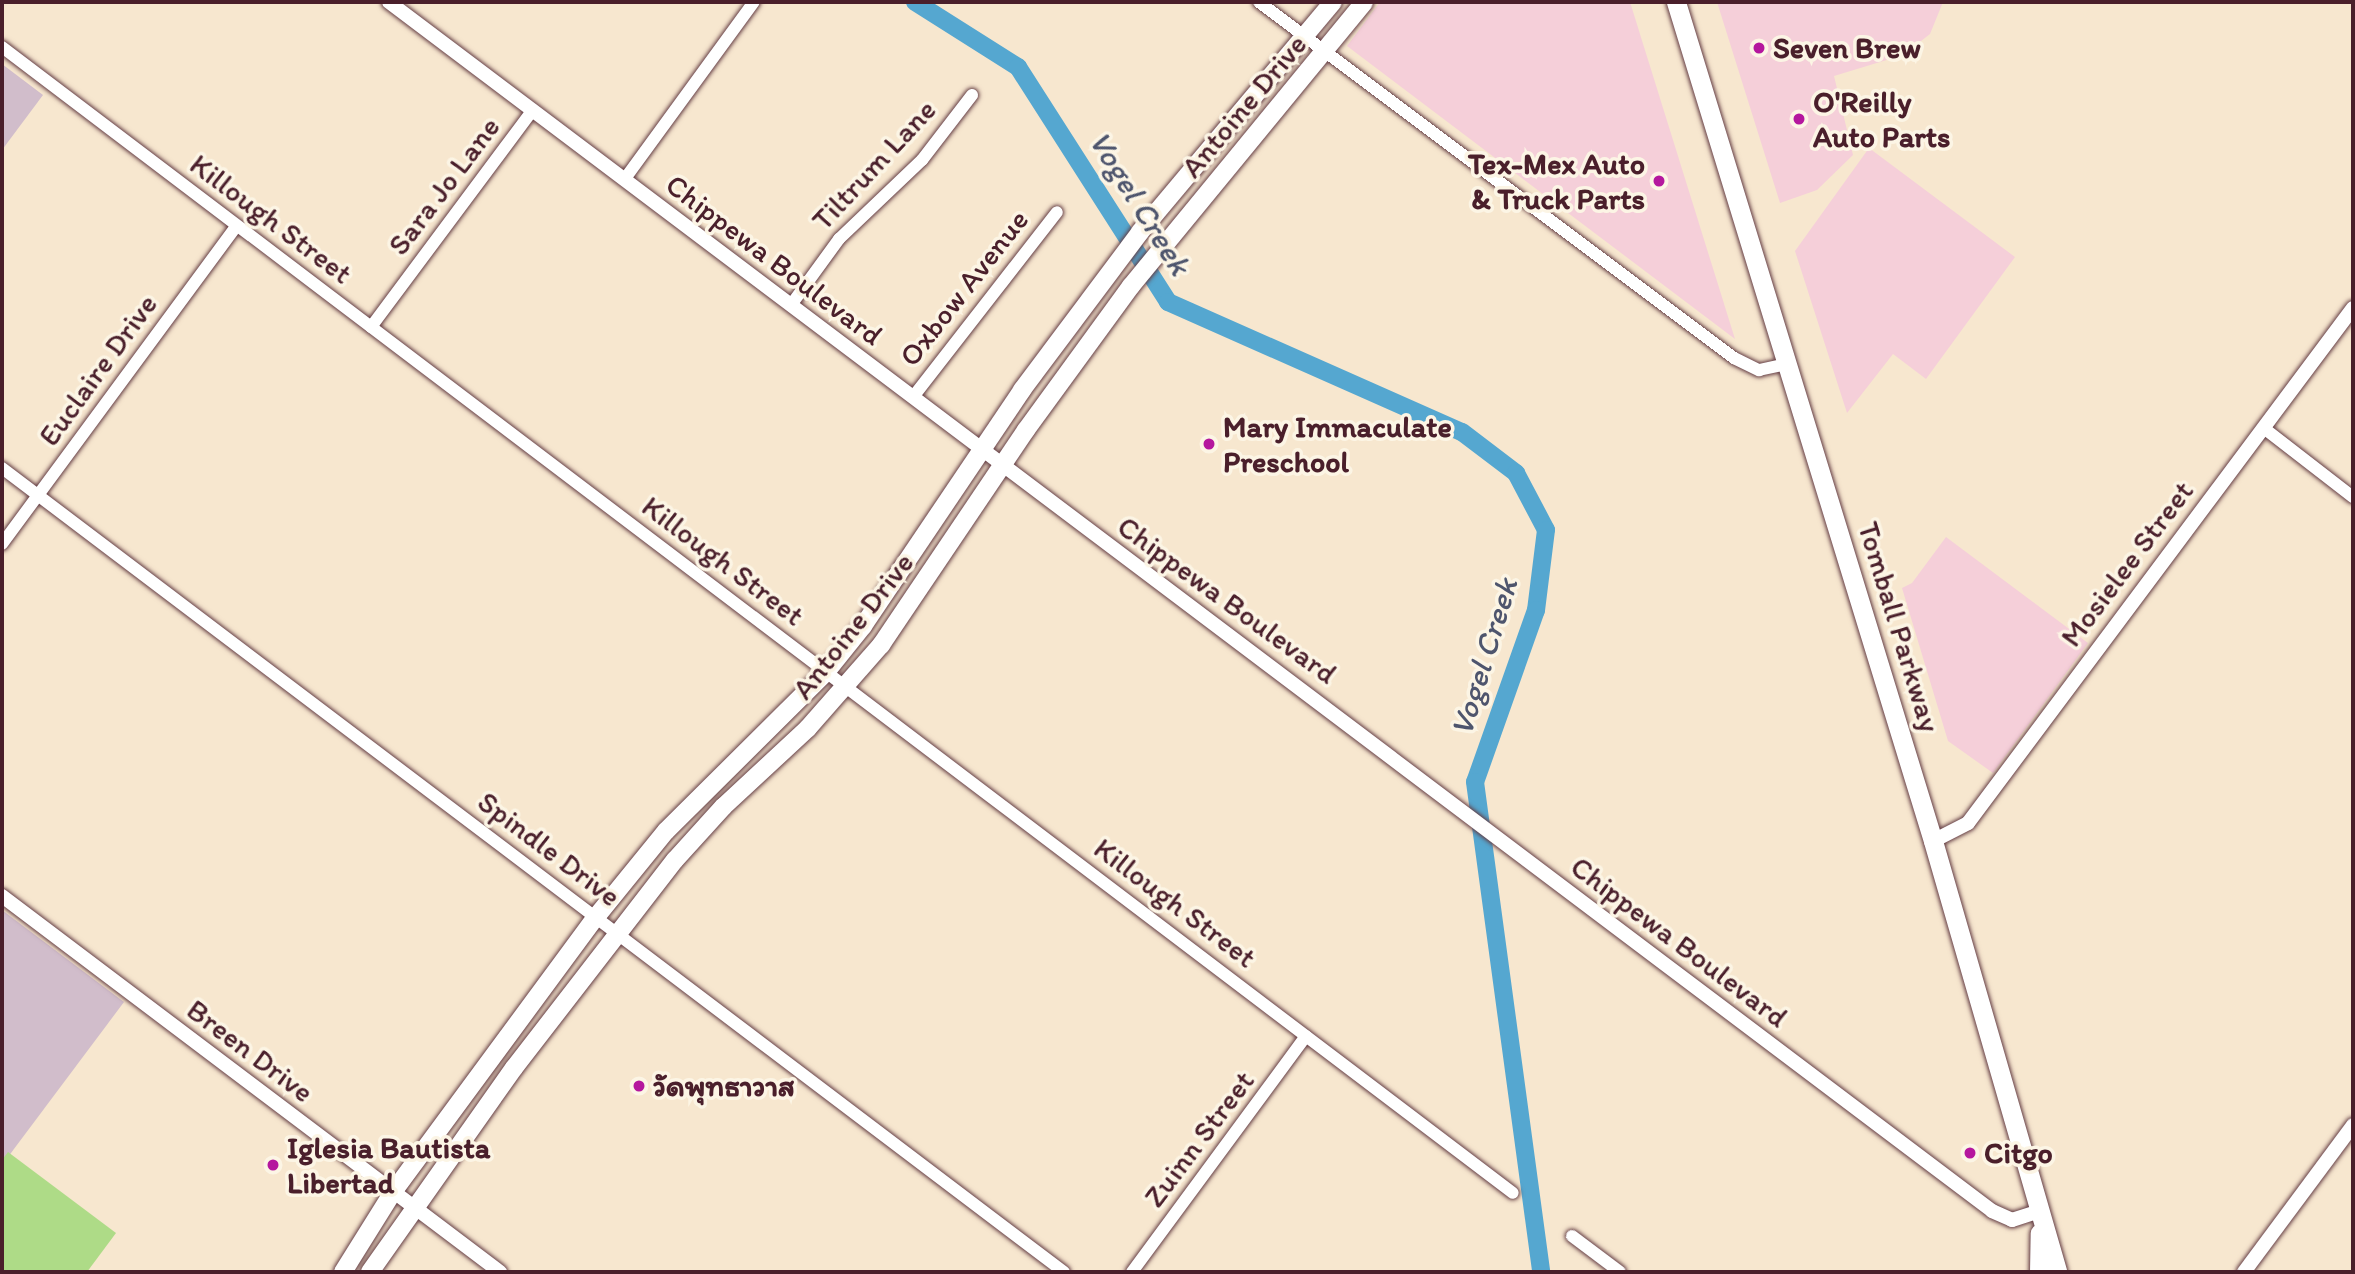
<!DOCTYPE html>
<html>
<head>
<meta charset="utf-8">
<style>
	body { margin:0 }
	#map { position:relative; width:2355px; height:1274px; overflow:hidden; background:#f7e7cf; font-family:Itim,"Playpen Sans Thai",sans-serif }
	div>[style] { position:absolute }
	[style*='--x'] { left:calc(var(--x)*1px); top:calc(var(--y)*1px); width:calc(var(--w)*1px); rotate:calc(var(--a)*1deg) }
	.built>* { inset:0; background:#f5cfd9 }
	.industrial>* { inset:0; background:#d1bdcb }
	.green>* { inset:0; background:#aedb87 }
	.river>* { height:18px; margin:-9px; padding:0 9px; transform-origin:9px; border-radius:9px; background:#55a7d0 }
	.roads { filter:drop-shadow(0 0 2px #643d44) drop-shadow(0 0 2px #643d44) }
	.minor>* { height:12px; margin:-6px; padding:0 6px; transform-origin:6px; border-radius:6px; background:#fff }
	.tertiary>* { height:14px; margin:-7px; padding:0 7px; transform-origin:7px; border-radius:7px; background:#fff }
	.secondary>* { height:18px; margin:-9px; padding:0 9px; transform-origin:9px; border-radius:9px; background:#fff }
	.primary>* { height:19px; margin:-9.5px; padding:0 9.5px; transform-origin:9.5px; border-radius:9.5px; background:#fff }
	.dots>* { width:19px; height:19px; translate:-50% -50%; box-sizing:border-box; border:4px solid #fcf5e5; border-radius:50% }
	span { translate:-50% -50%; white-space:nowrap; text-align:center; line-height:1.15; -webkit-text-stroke:7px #fcf5e5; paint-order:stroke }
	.poi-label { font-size:30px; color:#4a1f2b; font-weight:700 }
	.left { translate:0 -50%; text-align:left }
	.right { translate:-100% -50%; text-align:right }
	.street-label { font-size:30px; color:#4a1f2b }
	.water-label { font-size:32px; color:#4e556d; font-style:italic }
	.frame { position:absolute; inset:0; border:4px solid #4a1f2b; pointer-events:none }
</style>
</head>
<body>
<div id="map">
	<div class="built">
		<i style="clip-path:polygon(1380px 2px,1630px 2px,1735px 339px,1347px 46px)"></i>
		<i style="clip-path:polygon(1717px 2px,1943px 2px,1930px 34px,1903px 55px,1834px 76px,1853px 155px,1817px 190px,1780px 203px)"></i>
		<i style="clip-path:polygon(1869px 148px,2015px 257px,1926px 379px,1893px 354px,1847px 413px,1795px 251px)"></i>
		<i style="clip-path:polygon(1946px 537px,2088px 643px,1993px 773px,1948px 741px,1902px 588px,1912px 583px)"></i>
	</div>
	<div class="industrial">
		<i style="clip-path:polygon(2px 64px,43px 95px,2px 150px)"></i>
		<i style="clip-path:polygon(2px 910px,124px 1002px,2px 1165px)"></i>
	</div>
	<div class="green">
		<i style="clip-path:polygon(8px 1152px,116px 1233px,87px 1272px,2px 1272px,2px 1160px)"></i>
	</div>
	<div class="river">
		<i style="--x:915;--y:2;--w:122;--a:32.3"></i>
		<i style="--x:1018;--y:67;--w:279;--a:57.4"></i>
		<i style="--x:1168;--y:302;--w:321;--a:23.9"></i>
		<i style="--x:1462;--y:432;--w:68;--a:37.2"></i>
		<i style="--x:1516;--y:473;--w:64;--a:62.2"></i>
		<i style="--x:1546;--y:530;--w:81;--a:97.1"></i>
		<i style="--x:1536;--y:610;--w:182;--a:109.5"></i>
		<i style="--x:1475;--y:782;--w:494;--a:82.3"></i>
	</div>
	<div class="roads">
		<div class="minor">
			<i style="--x:1259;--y:2;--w:594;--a:36.85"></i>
			<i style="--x:1734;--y:358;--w:28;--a:26"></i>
			<i style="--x:1759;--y:370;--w:29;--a:-12"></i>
			<i style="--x:2;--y:47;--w:1896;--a:37.18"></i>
			<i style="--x:624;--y:180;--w:220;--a:-53.9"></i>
			<i style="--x:791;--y:305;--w:82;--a:-54"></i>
			<i style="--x:839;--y:239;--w:115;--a:-43.6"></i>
			<i style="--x:922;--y:160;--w:82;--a:-52.4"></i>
			<i style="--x:371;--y:327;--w:271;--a:-53.3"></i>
			<i style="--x:913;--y:397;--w:234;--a:-52.1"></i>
			<i style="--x:2265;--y:429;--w:111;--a:37.7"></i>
			<i style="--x:2;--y:468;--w:1332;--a:37.13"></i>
			<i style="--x:2;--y:544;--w:394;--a:-53.6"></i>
			<i style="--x:1572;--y:1236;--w:60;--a:36.9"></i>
			<i style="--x:1132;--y:1272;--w:293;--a:-53.6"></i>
		</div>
		<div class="tertiary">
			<i style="--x:389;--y:2;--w:2008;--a:37.02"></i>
			<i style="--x:1992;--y:1211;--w:22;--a:24"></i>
			<i style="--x:2012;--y:1220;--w:28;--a:-18"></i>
			<i style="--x:1933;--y:841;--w:39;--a:-27"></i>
			<i style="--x:1968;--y:823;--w:643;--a:-53.22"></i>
			<i style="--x:2;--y:896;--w:624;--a:37.05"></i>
			<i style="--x:2244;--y:1272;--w:183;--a:-53.4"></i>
		</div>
		<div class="secondary">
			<i style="--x:343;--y:1272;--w:94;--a:-58"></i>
			<i style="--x:393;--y:1192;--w:342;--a:-53.6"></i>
			<i style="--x:596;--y:917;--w:111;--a:-50.9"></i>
			<i style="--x:666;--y:831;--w:226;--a:-44.8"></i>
			<i style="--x:826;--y:672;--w:59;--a:-51.2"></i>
			<i style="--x:863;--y:626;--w:285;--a:-56"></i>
			<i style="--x:1022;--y:390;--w:197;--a:-53.2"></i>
			<i style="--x:1140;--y:232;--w:300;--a:-50"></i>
			<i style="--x:370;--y:1272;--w:250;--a:-54.8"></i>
			<i style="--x:514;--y:1068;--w:263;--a:-52.3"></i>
			<i style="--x:675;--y:860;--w:72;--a:-47.8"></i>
			<i style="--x:723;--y:807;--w:116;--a:-42.9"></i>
			<i style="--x:808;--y:728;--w:111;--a:-48.7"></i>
			<i style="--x:881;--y:645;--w:259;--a:-56"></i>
			<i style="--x:1026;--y:430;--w:178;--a:-53.9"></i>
			<i style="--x:1131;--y:286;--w:367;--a:-50.6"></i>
		</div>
		<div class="primary">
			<i style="--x:1676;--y:2;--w:877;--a:72.97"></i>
			<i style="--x:1933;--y:841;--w:448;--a:73.9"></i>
			<i style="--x:2039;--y:1272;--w:39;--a:-89"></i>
		</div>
	</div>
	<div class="dots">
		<i style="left:1759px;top:48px;background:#b5179e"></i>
		<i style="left:1799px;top:119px;background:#b5179e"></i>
		<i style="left:1659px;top:181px;background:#b5179e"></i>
		<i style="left:1209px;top:444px;background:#b5179e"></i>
		<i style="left:639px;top:1086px;background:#b5179e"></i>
		<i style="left:1970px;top:1153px;background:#b5179e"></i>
		<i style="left:273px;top:1165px;background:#b5179e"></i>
	</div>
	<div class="poi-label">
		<span class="left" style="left:1773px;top:48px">Seven Brew</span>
		<span class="left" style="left:1813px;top:119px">O'Reilly<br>Auto Parts</span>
		<span class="right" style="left:1645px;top:181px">Tex-Mex Auto<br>&amp; Truck Parts</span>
		<span class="left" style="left:1223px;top:444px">Mary Immaculate<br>Preschool</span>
		<span class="left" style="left:653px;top:1086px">วัดพุทธาวาส</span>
		<span class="left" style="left:287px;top:1165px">Iglesia Bautista<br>Libertad</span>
		<span class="left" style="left:1984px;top:1153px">Citgo</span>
	</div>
	<div class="street-label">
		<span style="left:1244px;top:106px;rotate:-50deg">Antoine Drive</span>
		<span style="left:874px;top:165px;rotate:-47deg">Tiltrum Lane</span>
		<span style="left:444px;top:186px;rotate:-53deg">Sara Jo Lane</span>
		<span style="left:271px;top:219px;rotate:37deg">Killough Street</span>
		<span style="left:774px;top:260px;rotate:37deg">Chippewa Boulevard</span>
		<span style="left:964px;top:288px;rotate:-52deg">Oxbow Avenue</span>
		<span style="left:98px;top:370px;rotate:-54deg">Euclaire Drive</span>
		<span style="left:723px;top:561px;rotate:37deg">Killough Street</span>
		<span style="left:2127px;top:564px;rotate:-53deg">Mosielee Street</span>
		<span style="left:1227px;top:600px;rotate:36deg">Chippewa Boulevard</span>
		<span style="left:853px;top:626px;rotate:-52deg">Antoine Drive</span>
		<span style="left:1899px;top:627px;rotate:73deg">Tomball Parkway</span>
		<span style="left:549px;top:849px;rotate:37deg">Spindle Drive</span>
		<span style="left:1175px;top:903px;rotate:37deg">Killough Street</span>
		<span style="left:1679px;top:942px;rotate:37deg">Chippewa Boulevard</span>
		<span style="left:250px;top:1051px;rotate:37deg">Breen Drive</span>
		<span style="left:1199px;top:1139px;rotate:-53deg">Zuinn Street</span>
	</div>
	<div class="water-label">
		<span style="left:1140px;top:203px;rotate:58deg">Vogel Creek</span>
		<span style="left:1484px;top:657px;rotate:-73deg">Vogel Creek</span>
	</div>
	<div class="frame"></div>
</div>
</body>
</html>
